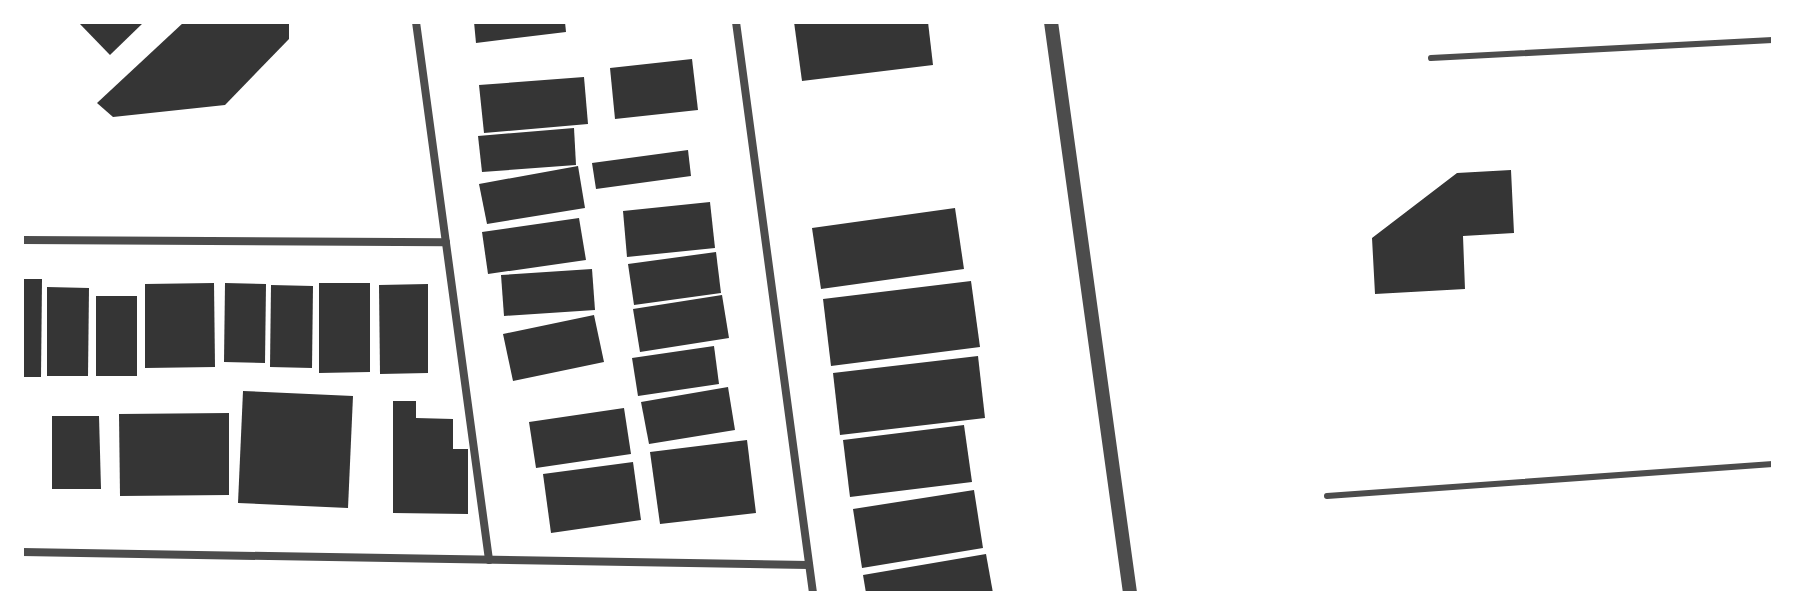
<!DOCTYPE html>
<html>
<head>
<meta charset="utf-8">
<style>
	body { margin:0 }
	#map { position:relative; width:1795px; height:615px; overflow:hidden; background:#fff; font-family:"Varela Round",sans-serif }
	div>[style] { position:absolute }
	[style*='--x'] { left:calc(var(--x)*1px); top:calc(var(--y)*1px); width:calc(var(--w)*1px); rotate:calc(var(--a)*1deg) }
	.building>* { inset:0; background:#353535 }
	.service>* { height:6px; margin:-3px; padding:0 3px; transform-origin:3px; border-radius:3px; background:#4c4c4c }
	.minor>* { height:8px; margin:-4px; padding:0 4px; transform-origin:4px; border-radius:4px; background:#4c4c4c }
	.tertiary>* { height:14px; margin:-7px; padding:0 7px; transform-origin:7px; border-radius:7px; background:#4c4c4c }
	span { translate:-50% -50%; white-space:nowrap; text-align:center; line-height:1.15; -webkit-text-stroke:8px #fff; paint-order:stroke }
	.frame { position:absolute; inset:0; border:24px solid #fff; pointer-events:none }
</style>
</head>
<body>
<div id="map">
	<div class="building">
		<i style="clip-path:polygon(78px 22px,144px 22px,110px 55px)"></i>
		<i style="clip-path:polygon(184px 22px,289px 22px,289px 39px,225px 105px,113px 117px,97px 103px)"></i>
		<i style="clip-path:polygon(474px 22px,565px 22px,566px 32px,476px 43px)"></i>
		<i style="clip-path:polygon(794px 22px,928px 22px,933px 65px,802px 81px)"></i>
		<i style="clip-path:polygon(692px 59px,698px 110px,615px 119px,610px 68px)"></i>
		<i style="clip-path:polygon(584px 77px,588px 124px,484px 133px,479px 85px)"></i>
		<i style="clip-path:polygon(574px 128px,576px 165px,482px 172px,478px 136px)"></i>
		<i style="clip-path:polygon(688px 150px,691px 176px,596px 189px,592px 163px)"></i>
		<i style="clip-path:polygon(578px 166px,585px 208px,487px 224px,479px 184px)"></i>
		<i style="clip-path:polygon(1511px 170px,1514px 233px,1463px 236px,1465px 289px,1375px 294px,1372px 238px,1457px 173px)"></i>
		<i style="clip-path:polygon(710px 202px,715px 248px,627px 257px,623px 211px)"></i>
		<i style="clip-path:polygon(955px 208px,964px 269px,821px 289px,812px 228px)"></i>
		<i style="clip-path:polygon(579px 218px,586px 260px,488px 274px,482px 232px)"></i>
		<i style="clip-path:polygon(716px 252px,721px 293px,634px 305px,628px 264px)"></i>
		<i style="clip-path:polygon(592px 269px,595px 310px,504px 316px,501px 275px)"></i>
		<i style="clip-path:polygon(22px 279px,42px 279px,41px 377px,22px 377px)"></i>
		<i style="clip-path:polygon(971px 281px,980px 347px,831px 366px,823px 299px)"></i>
		<i style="clip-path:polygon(214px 283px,215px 367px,145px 368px,145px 284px)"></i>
		<i style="clip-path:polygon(225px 283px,266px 284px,265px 363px,224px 362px)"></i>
		<i style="clip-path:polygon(319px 283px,370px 283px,370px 372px,319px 373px)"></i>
		<i style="clip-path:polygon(428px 284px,428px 373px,380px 374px,379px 285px)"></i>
		<i style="clip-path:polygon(271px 285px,313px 286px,312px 368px,270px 367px)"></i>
		<i style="clip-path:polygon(47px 287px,89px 288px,88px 376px,47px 376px)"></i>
		<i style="clip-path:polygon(722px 295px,729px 338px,640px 352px,633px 309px)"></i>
		<i style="clip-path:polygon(96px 296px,137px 296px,137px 376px,96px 376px)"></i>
		<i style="clip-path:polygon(594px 315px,604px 362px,513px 381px,503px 334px)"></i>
		<i style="clip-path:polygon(714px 346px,719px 384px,638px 396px,632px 358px)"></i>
		<i style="clip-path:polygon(978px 356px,985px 418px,840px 435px,833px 373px)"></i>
		<i style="clip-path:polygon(728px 387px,735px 430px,649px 444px,641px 402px)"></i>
		<i style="clip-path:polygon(243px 391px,353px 396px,348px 508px,238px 503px)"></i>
		<i style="clip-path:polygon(393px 401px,416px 401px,416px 418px,453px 419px,453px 449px,468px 449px,468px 514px,393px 513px)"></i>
		<i style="clip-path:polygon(624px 408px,631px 454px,536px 468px,529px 422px)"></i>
		<i style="clip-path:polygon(229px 413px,229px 495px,120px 496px,119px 414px)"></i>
		<i style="clip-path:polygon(52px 416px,99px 416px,101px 489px,52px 489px)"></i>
		<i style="clip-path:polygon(964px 425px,972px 482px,850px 497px,843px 440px)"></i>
		<i style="clip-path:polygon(747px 440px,756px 513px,660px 524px,650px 452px)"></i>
		<i style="clip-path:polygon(633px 462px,641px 520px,551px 533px,543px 474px)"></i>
		<i style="clip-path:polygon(974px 490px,983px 548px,862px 568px,853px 509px)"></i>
		<i style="clip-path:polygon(986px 554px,993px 593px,866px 593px,863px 575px)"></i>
	</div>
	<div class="service">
		<i style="--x:1431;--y:58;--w:342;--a:-3"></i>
		<i style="--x:1327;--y:496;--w:447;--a:-4.1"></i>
	</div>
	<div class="minor">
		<i style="--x:416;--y:22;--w:543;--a:82.27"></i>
		<i style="--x:736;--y:22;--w:576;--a:82.32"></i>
		<i style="--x:22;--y:240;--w:424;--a:0.3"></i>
		<i style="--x:22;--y:552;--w:787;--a:0.95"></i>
	</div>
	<div class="tertiary">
		<i style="--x:1051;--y:22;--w:576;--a:82.12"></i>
	</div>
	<div class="frame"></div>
</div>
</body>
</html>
